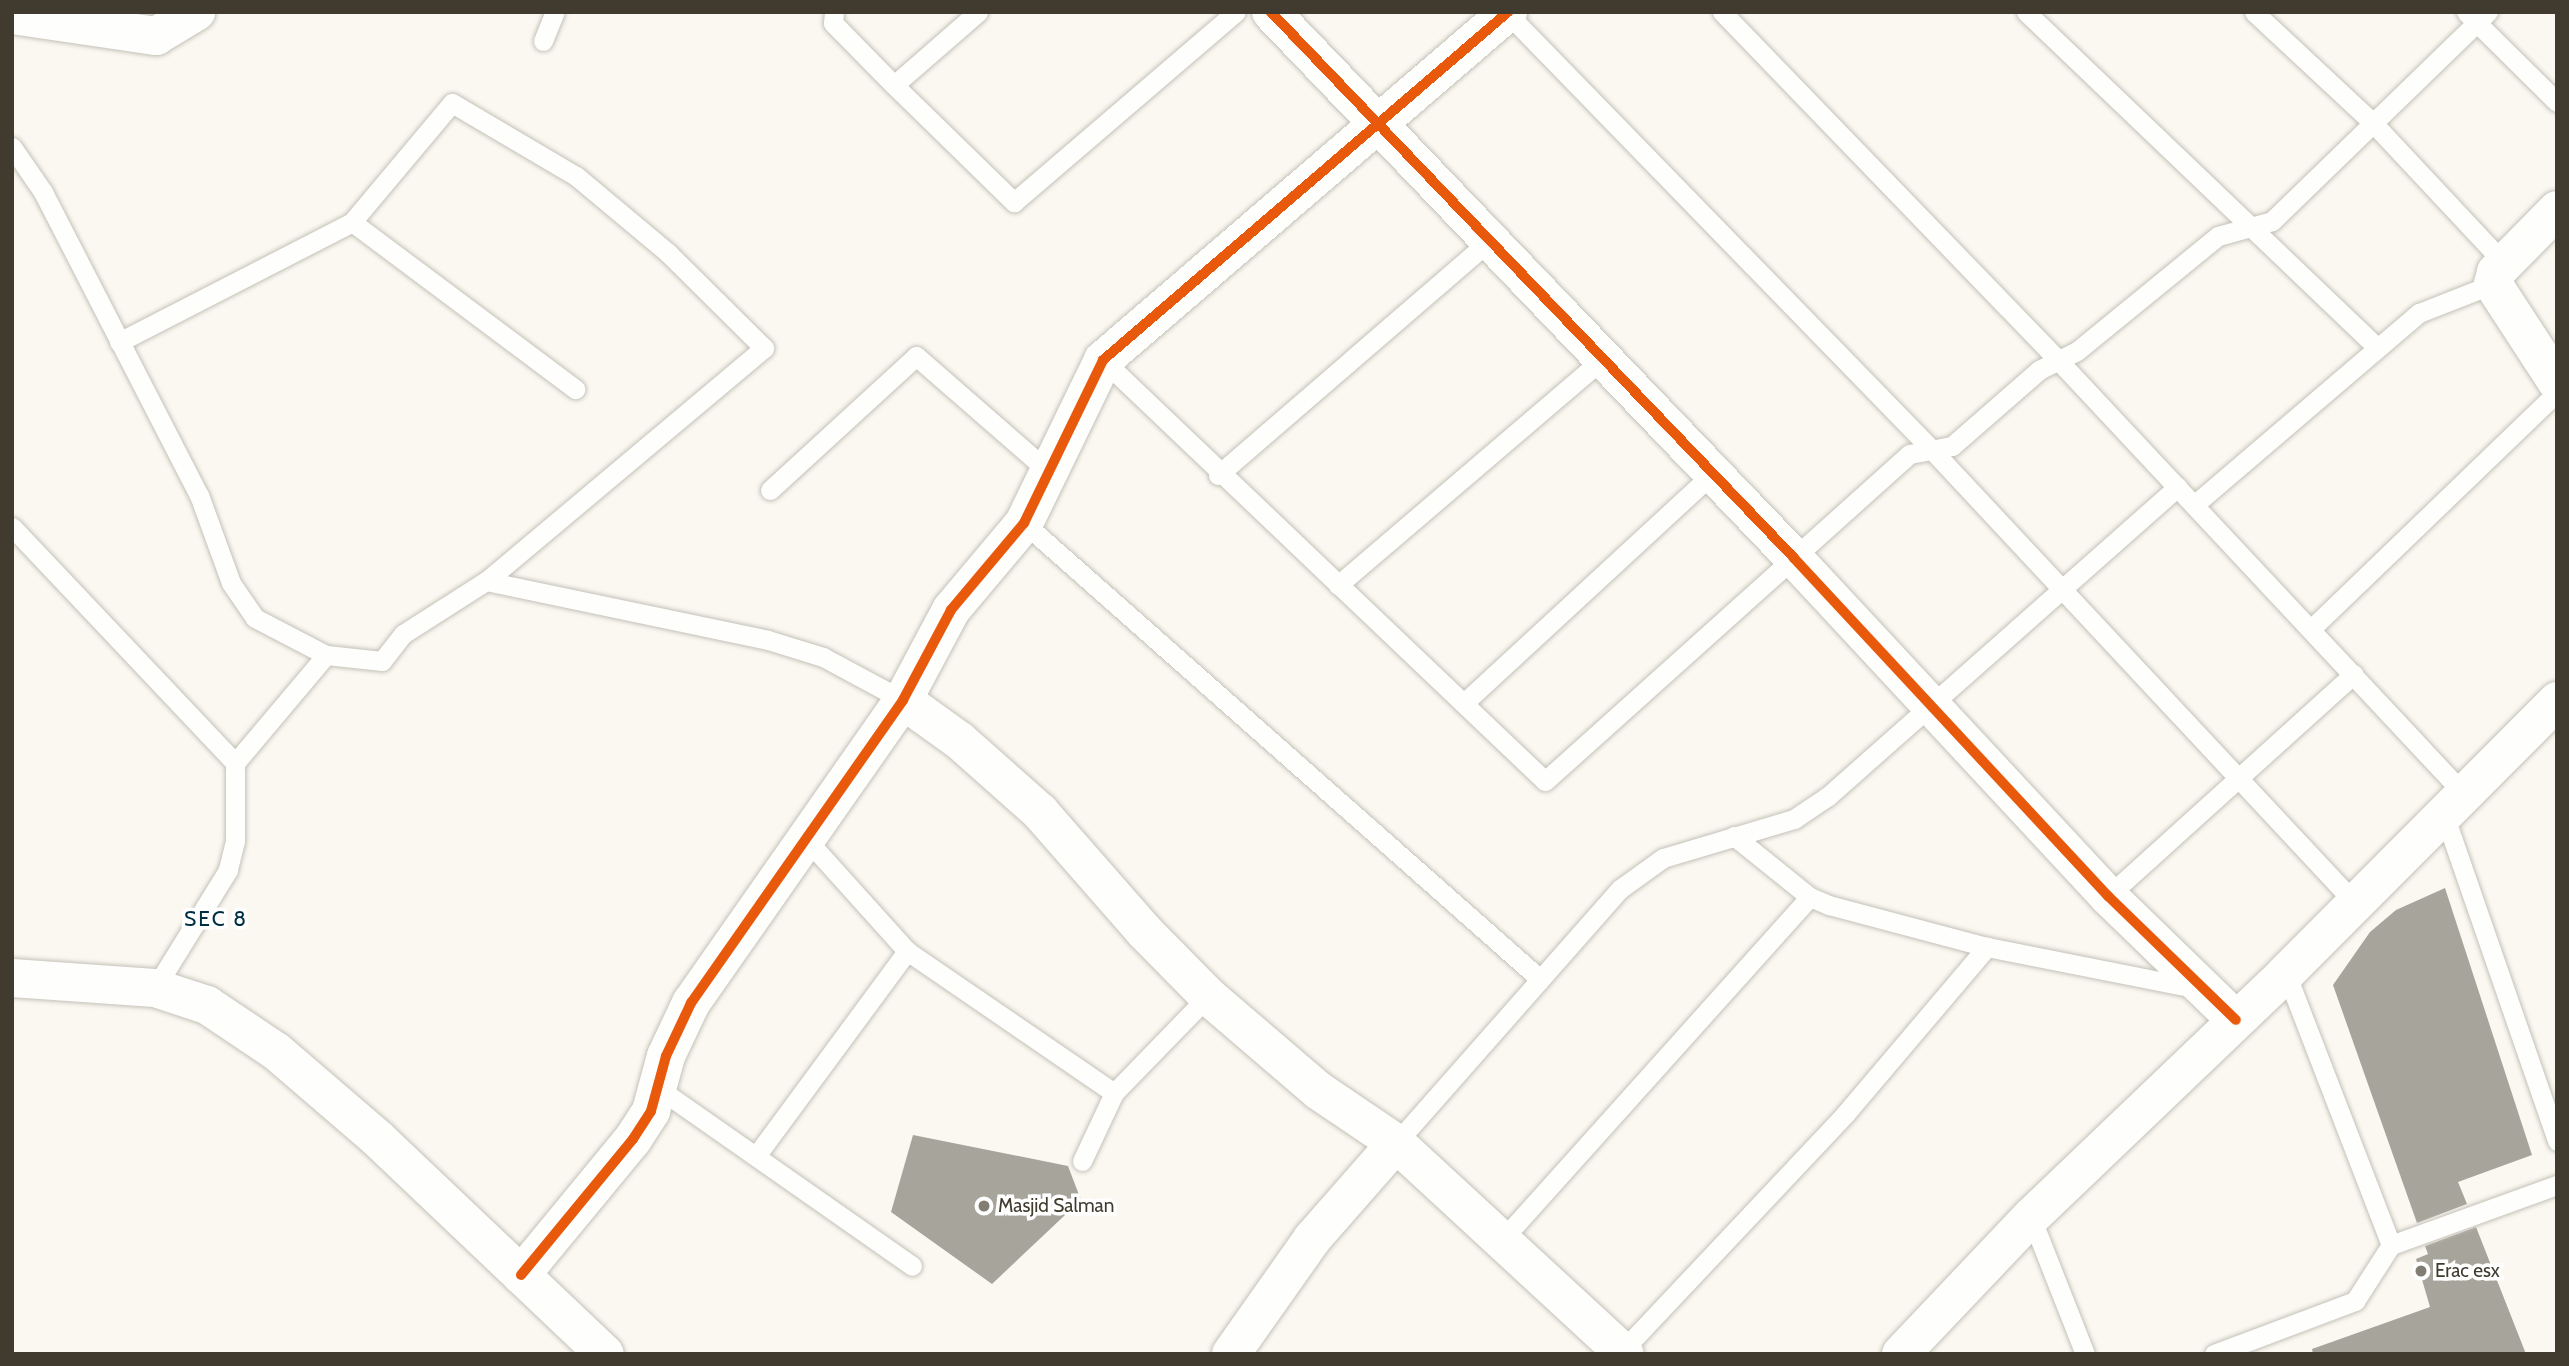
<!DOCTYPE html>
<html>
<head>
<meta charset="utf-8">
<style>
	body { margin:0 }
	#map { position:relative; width:2569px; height:1366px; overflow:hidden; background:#faf8f1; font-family:Cabin,sans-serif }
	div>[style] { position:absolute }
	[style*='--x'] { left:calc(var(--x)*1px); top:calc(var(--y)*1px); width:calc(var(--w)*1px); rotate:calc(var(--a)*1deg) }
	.building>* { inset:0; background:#a7a49c }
	.roads { filter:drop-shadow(0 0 2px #c4c1b8) drop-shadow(0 0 2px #c4c1b8) }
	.service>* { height:19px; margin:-9.5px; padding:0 9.5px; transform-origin:9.5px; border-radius:9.5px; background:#fefefd }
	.minor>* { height:38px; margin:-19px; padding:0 19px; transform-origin:19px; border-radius:19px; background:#fefefd }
	.cycleway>* { height:10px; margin:-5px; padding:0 5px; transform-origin:5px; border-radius:5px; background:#e8590c }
	.dots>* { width:19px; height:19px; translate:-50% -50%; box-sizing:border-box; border:4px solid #fff; border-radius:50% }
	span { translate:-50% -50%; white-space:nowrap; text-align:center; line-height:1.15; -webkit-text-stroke:7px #fff; paint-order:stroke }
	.poi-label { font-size:19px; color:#403b2e }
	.left { translate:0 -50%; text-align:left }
	.neighbourhood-label { font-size:21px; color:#002f43; letter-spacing:2px }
	.frame { position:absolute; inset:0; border:14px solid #403b2e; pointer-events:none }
</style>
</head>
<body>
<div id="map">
	<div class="building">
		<i style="clip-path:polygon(2445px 888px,2532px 1155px,2458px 1182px,2467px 1204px,2417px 1223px,2333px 985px,2370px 932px,2396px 910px)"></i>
		<i style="clip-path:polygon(913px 1135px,1068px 1166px,1081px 1200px,992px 1284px,891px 1212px)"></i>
		<i style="clip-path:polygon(2476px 1227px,2526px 1354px,2313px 1354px,2312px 1349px,2430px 1307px,2416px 1259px,2428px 1254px,2425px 1246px)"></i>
	</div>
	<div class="roads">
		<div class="service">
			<i style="--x:834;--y:12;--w:11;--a:95"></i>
			<i style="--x:833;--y:23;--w:87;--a:45.5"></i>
			<i style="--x:978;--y:12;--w:111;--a:139"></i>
			<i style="--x:894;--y:85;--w:168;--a:44.3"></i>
			<i style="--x:1014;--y:202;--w:292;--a:-40.6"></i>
			<i style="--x:1506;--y:12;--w:612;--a:45.79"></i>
			<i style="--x:1933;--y:451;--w:618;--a:46.97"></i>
			<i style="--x:1722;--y:12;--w:484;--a:46"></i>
			<i style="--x:2058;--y:360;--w:596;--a:46.9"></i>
			<i style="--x:2026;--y:12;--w:484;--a:43.7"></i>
			<i style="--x:2254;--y:12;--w:163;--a:43"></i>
			<i style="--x:2373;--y:123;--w:192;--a:46.9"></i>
			<i style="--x:2466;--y:12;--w:128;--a:44.7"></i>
			<i style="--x:543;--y:41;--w:31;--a:-68"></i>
			<i style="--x:12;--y:147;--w:55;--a:55.4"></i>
			<i style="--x:43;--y:192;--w:341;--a:62.8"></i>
			<i style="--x:199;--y:495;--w:94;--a:70"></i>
			<i style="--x:231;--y:583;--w:42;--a:55.6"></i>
			<i style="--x:255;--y:618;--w:80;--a:27.5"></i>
			<i style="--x:352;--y:222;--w:279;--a:36.8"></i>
			<i style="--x:119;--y:342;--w:262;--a:-27.2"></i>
			<i style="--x:352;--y:222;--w:155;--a:-50"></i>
			<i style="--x:452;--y:103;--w:144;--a:30.5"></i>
			<i style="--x:576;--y:176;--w:120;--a:39.9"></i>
			<i style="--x:668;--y:253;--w:135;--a:44.7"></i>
			<i style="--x:764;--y:348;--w:363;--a:140"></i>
			<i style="--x:486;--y:581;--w:98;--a:147.4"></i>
			<i style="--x:403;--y:634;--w:34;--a:128"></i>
			<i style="--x:382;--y:661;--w:56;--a:-173.9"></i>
			<i style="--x:326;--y:655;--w:141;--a:130.1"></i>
			<i style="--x:235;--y:763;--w:78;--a:90"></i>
			<i style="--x:235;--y:841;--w:30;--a:104"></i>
			<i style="--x:228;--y:870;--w:139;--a:121.7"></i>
			<i style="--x:1103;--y:360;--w:610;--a:43.61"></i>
			<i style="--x:1545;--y:781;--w:490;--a:-41.9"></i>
			<i style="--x:1910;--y:454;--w:43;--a:-10.8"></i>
			<i style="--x:1952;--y:446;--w:116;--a:-41.1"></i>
			<i style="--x:2039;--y:370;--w:42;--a:-26.6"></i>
			<i style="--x:2077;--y:351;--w:182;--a:-39.2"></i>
			<i style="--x:2218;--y:236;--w:56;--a:-15.5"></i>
			<i style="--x:2272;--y:221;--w:301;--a:-44.1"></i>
			<i style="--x:1218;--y:475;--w:357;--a:-40.8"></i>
			<i style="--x:770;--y:490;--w:198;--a:-42.5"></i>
			<i style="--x:916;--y:356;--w:176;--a:41.1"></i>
			<i style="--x:2194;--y:505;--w:296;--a:-40.5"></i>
			<i style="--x:2419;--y:313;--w:79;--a:-21.4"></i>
			<i style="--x:1024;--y:523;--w:689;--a:41.47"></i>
			<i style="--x:12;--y:527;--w:325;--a:46.6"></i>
			<i style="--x:486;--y:581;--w:288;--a:11.8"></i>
			<i style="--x:768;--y:640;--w:58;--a:17.2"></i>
			<i style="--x:823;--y:657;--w:91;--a:28.3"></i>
			<i style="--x:1338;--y:585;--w:346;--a:-40.5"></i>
			<i style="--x:2312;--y:628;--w:340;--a:-43.9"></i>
			<i style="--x:1465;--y:702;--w:336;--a:-42.7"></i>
			<i style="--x:2445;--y:817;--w:343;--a:70.9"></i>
			<i style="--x:1734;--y:836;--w:97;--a:38.8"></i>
			<i style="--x:1810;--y:897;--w:21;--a:23"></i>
			<i style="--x:1829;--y:905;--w:163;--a:14.9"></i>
			<i style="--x:1987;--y:947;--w:212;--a:11.2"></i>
			<i style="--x:808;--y:841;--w:148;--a:48"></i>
			<i style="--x:2108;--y:896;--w:331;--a:-42.1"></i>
			<i style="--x:2286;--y:973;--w:292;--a:68.9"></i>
			<i style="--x:658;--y:1088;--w:310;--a:35"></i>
			<i style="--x:1396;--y:1143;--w:339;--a:-48.6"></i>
			<i style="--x:1620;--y:889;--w:53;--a:-35.8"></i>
			<i style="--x:1663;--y:858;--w:137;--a:-16.6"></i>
			<i style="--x:1794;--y:819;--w:40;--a:-34"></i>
			<i style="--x:1827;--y:797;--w:468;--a:-41.5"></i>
			<i style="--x:756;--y:1156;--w:255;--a:-53.6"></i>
			<i style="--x:907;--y:951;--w:251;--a:34.4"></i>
			<i style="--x:1114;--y:1093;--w:135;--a:-45.9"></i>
			<i style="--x:1082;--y:1161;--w:75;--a:-64.8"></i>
			<i style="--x:2031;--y:1217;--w:147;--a:68.5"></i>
			<i style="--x:1501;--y:1241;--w:462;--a:-48.1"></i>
			<i style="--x:1622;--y:1351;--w:327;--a:-46.7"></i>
			<i style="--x:1846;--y:1113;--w:218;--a:-49.7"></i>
			<i style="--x:2214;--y:1354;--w:151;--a:-20.6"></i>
			<i style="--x:2355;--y:1301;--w:67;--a:-57.3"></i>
			<i style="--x:2391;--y:1245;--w:177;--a:-19.9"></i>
		</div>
		<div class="minor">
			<i style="--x:1271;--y:12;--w:755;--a:46.23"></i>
			<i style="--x:1793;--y:557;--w:463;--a:47.1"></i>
			<i style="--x:2108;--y:896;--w:178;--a:44.1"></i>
			<i style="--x:12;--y:15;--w:146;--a:8.3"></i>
			<i style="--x:156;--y:36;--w:47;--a:-31"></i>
			<i style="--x:2557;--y:210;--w:87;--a:134.5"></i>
			<i style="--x:2496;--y:272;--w:12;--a:104"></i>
			<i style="--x:2493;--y:284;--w:117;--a:56.9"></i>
			<i style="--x:903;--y:700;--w:70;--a:35.7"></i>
			<i style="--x:960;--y:741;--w:107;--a:41.6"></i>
			<i style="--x:1040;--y:812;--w:158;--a:48.8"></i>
			<i style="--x:1144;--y:931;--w:91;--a:45.4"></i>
			<i style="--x:1208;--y:996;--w:146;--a:40.6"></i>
			<i style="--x:1319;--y:1091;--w:93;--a:34"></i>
			<i style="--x:1396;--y:1143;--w:311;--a:42.7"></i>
			<i style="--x:12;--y:978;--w:143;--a:4"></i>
			<i style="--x:155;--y:988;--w:55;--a:18.1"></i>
			<i style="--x:207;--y:1005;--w:84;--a:33.9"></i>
			<i style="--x:277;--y:1052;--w:132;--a:40.7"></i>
			<i style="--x:377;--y:1138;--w:314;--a:43.5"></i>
			<i style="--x:521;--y:1275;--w:176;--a:-50.5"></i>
			<i style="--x:633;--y:1139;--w:33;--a:-57"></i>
			<i style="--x:651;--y:1111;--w:57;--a:-74.7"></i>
			<i style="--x:666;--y:1056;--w:59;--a:-64.7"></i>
			<i style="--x:691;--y:1003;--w:370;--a:-55"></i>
			<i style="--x:903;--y:700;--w:102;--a:-61.9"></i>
			<i style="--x:951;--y:610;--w:114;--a:-50"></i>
			<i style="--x:1024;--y:523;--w:181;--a:-64.1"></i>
			<i style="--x:1103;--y:360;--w:534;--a:-40.67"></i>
			<i style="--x:1231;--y:1354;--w:141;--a:-54.8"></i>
			<i style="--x:1312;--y:1239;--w:128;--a:-48.8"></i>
			<i style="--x:1901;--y:1354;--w:189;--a:-46.5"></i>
			<i style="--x:2031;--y:1217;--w:353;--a:-43.7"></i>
			<i style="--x:2286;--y:973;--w:384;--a:-45.1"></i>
		</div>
	</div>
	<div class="cycleway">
		<i style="--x:1271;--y:12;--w:755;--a:46.23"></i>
		<i style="--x:1793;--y:557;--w:463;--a:47.1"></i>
		<i style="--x:2108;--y:896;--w:178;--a:44.1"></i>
		<i style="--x:521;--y:1275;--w:176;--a:-50.5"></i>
		<i style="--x:633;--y:1139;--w:33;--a:-57"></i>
		<i style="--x:651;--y:1111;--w:57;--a:-74.7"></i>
		<i style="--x:666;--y:1056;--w:59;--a:-64.7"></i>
		<i style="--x:691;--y:1003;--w:370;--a:-55"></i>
		<i style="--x:903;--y:700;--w:102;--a:-61.9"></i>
		<i style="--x:951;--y:610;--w:114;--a:-50"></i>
		<i style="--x:1024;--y:523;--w:181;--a:-64.1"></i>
		<i style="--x:1103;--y:360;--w:534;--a:-40.67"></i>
	</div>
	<div class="dots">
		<i style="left:984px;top:1206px;background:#817d72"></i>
		<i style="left:2421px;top:1271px;background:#817d72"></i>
	</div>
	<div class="poi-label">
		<span class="left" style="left:998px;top:1206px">Masjid Salman</span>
		<span class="left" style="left:2435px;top:1271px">Erac esx</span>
	</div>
	<div class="neighbourhood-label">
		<span style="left:216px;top:919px">SEC 8</span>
	</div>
	<div class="frame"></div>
</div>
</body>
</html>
